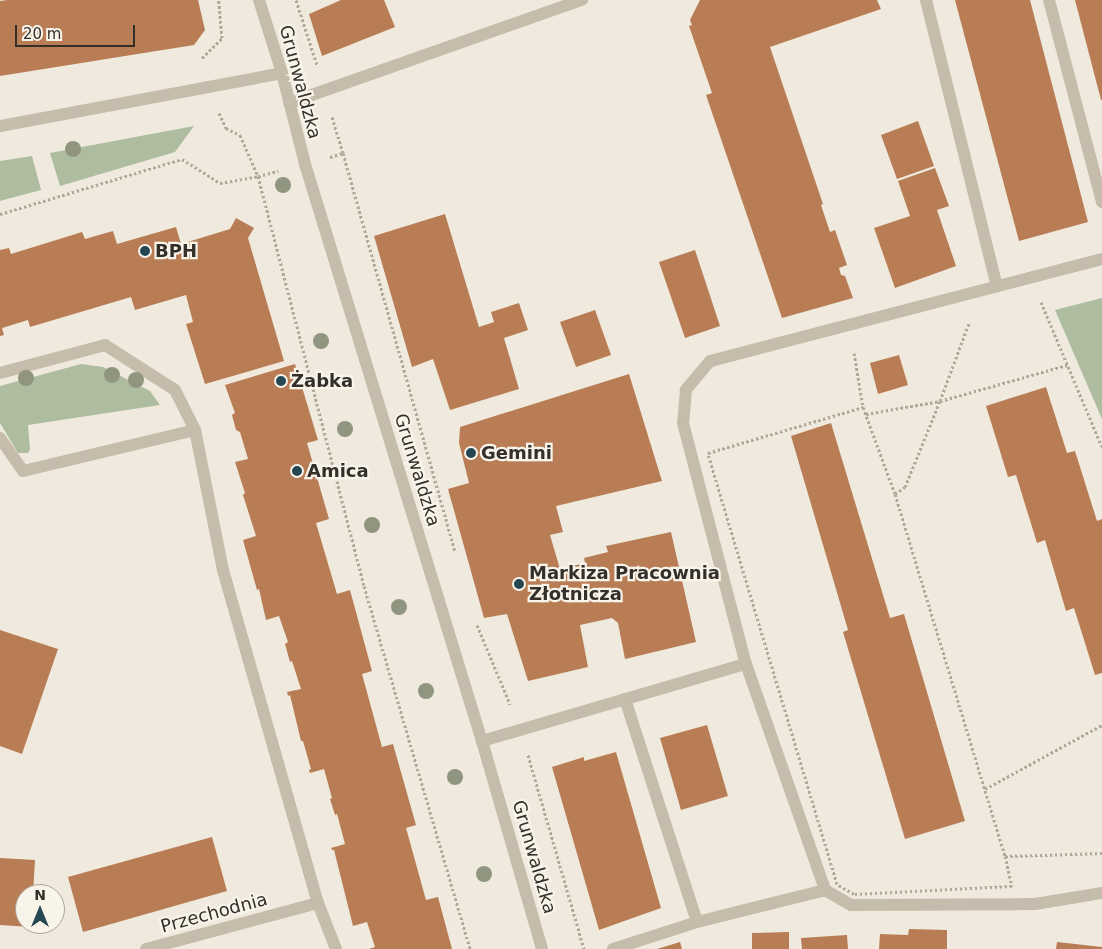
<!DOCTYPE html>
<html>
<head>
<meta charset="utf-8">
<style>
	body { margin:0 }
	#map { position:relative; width:1102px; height:949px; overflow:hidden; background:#f0eade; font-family:"DejaVu Sans",sans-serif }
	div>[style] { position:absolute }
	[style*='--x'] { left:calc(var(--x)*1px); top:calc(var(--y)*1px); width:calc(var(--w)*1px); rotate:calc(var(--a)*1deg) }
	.green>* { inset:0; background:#aebda0 }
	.building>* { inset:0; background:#b87d54 }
	.path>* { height:3px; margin-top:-1.5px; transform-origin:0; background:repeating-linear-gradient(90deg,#b2a796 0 2.5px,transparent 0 5px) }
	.minor>* { height:12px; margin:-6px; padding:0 6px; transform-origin:6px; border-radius:6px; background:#c6bcab }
	.trees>* { width:16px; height:16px; margin:-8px; border-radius:50%; background:#8f957e }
	.dots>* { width:14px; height:14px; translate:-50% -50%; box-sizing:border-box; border:2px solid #f8f4ea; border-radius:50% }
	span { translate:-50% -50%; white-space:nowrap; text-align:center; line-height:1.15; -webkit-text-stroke:4.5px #f8f4ea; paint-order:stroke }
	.street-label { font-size:18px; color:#352f2a }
	.poi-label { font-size:18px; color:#352f2a; font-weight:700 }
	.left { translate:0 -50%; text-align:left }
	.north { position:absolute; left:15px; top:884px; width:50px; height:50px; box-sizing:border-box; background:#f8f4ea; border:1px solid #aaa59d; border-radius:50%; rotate:0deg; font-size:14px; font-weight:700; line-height:20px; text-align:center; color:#352f2a }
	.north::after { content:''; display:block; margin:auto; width:18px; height:22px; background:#244752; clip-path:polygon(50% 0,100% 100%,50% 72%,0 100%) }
	.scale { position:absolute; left:15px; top:25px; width:120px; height:22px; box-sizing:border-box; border:2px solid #352f2a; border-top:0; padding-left:6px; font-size:15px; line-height:18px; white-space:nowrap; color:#352f2a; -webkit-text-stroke:4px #f8f4ea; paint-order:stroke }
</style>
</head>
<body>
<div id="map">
	<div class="green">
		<i style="clip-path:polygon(194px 126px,175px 152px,60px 186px,50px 153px)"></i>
		<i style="clip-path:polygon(32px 156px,41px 190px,0 201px,0 161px)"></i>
		<i style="clip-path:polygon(1102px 298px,1102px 419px,1055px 310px)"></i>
		<i style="clip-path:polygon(81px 364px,103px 367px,150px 391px,160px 405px,28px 425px,30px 449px,28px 453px,18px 453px,0 423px,0 386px)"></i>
	</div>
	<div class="building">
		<i style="clip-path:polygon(7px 0,198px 0,205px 30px,194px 45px,0 76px,0 1px)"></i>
		<i style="clip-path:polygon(341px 0,384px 0,395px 27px,322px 56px,309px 14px)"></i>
		<i style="clip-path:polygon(700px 0,877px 0,881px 9px,770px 47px,823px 204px,821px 205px,830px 232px,835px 230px,847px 265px,839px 268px,841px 275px,845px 276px,853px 298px,782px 318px,706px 95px,712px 93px,689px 26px,692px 25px,690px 20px)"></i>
		<i style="clip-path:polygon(955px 0,1030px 0,1088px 222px,1019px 241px)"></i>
		<i style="clip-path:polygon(1075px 0,1102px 0,1102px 100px,1101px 100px)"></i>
		<i style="clip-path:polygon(918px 121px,934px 166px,897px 179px,881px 135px)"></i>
		<i style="clip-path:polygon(935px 168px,949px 206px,937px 210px,956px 266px,895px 288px,874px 228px,910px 216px,898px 181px)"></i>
		<i style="clip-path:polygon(445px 214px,479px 327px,494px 322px,491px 312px,519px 303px,528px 330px,504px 338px,519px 389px,450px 410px,433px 359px,412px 367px,374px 236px)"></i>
		<i style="clip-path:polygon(236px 218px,254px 228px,248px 238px,284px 361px,205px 384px,186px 324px,193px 322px,186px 295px,135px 310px,131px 297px,30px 327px,28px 320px,2px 328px,4px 335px,0 336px,0 250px,9px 248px,11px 254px,82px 232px,85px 239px,113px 231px,117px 244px,176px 227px,181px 244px,230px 229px)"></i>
		<i style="clip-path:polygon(695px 250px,720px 326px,685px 338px,659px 262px)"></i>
		<i style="clip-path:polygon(595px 310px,611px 355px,576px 367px,560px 322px)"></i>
		<i style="clip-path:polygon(899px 355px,908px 385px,878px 394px,870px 363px)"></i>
		<i style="clip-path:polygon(295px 364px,318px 440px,307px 443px,329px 519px,316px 523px,337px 594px,350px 590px,372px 671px,362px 674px,382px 747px,393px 744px,416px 825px,406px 828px,426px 900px,438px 897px,452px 949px,369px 949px,375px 947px,367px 922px,353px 926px,334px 850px,332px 850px,331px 848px,345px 844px,337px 814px,335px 815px,330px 799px,332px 798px,324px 769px,310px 773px,309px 770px,311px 769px,303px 741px,301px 741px,290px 695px,288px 696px,287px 692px,301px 689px,292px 661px,290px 662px,285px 644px,288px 642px,279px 616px,266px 620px,259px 589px,257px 590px,243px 540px,256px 536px,243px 495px,245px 493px,235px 462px,248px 459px,240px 432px,236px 430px,232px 415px,235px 413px,225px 385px)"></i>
		<i style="clip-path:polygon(629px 374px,662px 481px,556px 506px,563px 532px,550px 535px,560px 569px,585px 563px,584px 558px,608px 552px,606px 546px,671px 532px,696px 642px,625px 659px,618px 623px,612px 618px,580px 625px,588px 667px,528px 681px,507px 614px,484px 618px,448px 489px,469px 483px,459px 443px,460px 427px)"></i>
		<i style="clip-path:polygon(1046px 387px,1067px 453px,1075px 451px,1097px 521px,1102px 519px,1102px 673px,1095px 675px,1074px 608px,1066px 611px,1045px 540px,1037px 543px,1016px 475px,1008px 477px,986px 406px)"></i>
		<i style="clip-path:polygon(831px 423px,890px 618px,904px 614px,965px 821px,905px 839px,843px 632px,848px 630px,791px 436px)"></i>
		<i style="clip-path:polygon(0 630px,58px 649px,22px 754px,0 746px)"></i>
		<i style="clip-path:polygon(707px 725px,728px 796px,681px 810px,660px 738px)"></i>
		<i style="clip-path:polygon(616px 752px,661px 908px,599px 930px,552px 767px,584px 757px,584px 761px)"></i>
		<i style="clip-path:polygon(212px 837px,227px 891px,83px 932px,68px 877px)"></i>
		<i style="clip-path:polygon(0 858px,35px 860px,33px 894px,25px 894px,25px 924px,31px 924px,31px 927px,0 925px)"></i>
		<i style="clip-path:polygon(909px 929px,947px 930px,947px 949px,879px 949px,880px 934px,908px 935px)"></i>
		<i style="clip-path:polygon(789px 932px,789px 949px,752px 949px,752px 933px)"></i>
		<i style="clip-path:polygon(847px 935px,848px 949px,802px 949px,801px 938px)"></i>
		<i style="clip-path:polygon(680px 942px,682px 949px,657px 949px)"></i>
		<i style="clip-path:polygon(1057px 942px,1102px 947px,1102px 949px,1056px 949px)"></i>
	</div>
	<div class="path">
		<i style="--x:296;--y:0;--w:68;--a:72.1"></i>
		<i style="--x:202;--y:58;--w:28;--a:-45"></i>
		<i style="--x:222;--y:38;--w:38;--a:-95"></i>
		<i style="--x:219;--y:113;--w:17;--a:65"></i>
		<i style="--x:226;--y:128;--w:16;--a:27"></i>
		<i style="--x:240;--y:135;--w:45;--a:66.3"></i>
		<i style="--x:258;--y:176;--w:21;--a:-14"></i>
		<i style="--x:343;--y:153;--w:414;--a:74.3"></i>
		<i style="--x:330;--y:157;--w:14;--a:-17"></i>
		<i style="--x:343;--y:153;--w:39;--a:-107"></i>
		<i style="--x:0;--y:214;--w:190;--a:-16.8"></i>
		<i style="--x:182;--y:159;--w:45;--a:32.3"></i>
		<i style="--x:220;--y:183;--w:39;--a:-10"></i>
		<i style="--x:258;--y:176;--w:423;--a:75.5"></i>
		<i style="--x:364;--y:586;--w:378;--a:73.7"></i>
		<i style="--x:1041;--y:302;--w:157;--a:67.2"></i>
		<i style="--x:854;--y:353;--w:55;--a:80.5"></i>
		<i style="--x:863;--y:407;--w:93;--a:69.8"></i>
		<i style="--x:895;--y:494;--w:378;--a:73.1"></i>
		<i style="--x:1005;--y:856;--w:31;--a:77"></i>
		<i style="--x:1012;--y:886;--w:158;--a:177.1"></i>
		<i style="--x:854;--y:894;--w:20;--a:-150"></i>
		<i style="--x:837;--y:884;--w:450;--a:-106.7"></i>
		<i style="--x:708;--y:453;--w:162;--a:-16.5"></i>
		<i style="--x:866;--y:414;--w:75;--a:-10"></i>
		<i style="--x:940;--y:401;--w:83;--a:-69.6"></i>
		<i style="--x:895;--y:494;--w:12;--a:-35"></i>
		<i style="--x:905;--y:487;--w:93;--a:-67.9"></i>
		<i style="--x:940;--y:401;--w:132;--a:-15.8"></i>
		<i style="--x:477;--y:625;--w:86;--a:67.3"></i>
		<i style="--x:528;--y:755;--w:202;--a:73.9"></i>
		<i style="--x:985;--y:789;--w:133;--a:-28.7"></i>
		<i style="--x:1005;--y:856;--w:97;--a:-1.8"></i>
	</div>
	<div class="minor">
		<i style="--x:259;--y:0;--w:77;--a:72.5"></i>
		<i style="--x:282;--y:73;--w:94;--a:75.8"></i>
		<i style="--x:305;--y:164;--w:604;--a:72.95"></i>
		<i style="--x:482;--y:741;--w:216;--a:73.9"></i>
		<i style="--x:926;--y:0;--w:295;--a:76.1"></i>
		<i style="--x:1049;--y:0;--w:209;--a:75.3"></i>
		<i style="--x:289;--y:103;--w:311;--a:-19.4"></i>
		<i style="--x:0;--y:126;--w:287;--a:-10.6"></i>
		<i style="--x:1102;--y:259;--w:405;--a:165.4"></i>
		<i style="--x:710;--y:361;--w:38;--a:130"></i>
		<i style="--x:686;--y:390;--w:33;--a:95"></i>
		<i style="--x:683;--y:423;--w:249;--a:75.4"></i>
		<i style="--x:746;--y:664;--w:239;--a:70.7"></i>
		<i style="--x:825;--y:890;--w:30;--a:30"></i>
		<i style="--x:851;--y:905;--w:184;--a:-0.3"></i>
		<i style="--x:1035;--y:904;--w:68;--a:-9.3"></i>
		<i style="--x:0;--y:373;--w:109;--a:-14.9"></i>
		<i style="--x:105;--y:345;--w:83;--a:32.7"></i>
		<i style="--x:175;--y:390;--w:45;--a:63.4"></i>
		<i style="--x:0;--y:438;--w:40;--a:55.1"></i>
		<i style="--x:23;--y:471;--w:177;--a:-13.4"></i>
		<i style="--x:195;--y:430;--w:143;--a:78.7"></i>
		<i style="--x:223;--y:570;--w:346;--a:74.1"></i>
		<i style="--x:318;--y:903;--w:178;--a:165"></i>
		<i style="--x:625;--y:699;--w:234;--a:72.1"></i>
		<i style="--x:482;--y:741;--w:275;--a:-16.3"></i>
		<i style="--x:318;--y:903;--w:49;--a:68.6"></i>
		<i style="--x:613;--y:949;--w:88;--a:-17.8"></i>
		<i style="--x:697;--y:922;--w:132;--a:-14"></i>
	</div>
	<div class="trees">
		<i style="left:73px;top:149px"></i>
		<i style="left:283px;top:185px"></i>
		<i style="left:321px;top:341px"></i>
		<i style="left:112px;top:375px"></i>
		<i style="left:26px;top:378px"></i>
		<i style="left:136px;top:380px"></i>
		<i style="left:345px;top:429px"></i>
		<i style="left:372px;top:525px"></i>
		<i style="left:399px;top:607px"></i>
		<i style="left:426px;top:691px"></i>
		<i style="left:455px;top:777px"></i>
		<i style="left:484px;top:874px"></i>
	</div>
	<div class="dots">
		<i style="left:145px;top:251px;background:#244752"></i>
		<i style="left:281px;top:381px;background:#244752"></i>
		<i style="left:471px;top:453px;background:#244752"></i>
		<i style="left:297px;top:471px;background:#244752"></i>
		<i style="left:519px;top:584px;background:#244752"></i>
	</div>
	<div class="street-label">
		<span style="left:300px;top:82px;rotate:75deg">Grunwaldzka</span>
		<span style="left:417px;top:470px;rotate:73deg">Grunwaldzka</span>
		<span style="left:534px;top:857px;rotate:74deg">Grunwaldzka</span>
		<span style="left:214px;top:913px;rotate:-15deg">Przechodnia</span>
	</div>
	<div class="poi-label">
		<span class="left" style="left:155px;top:251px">BPH</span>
		<span class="left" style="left:291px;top:381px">Żabka</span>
		<span class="left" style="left:481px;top:453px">Gemini</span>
		<span class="left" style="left:307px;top:471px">Amica</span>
		<span class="left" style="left:529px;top:584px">Markiza Pracownia<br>Złotnicza</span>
	</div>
	<div class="north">N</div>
	<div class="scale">20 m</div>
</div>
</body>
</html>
